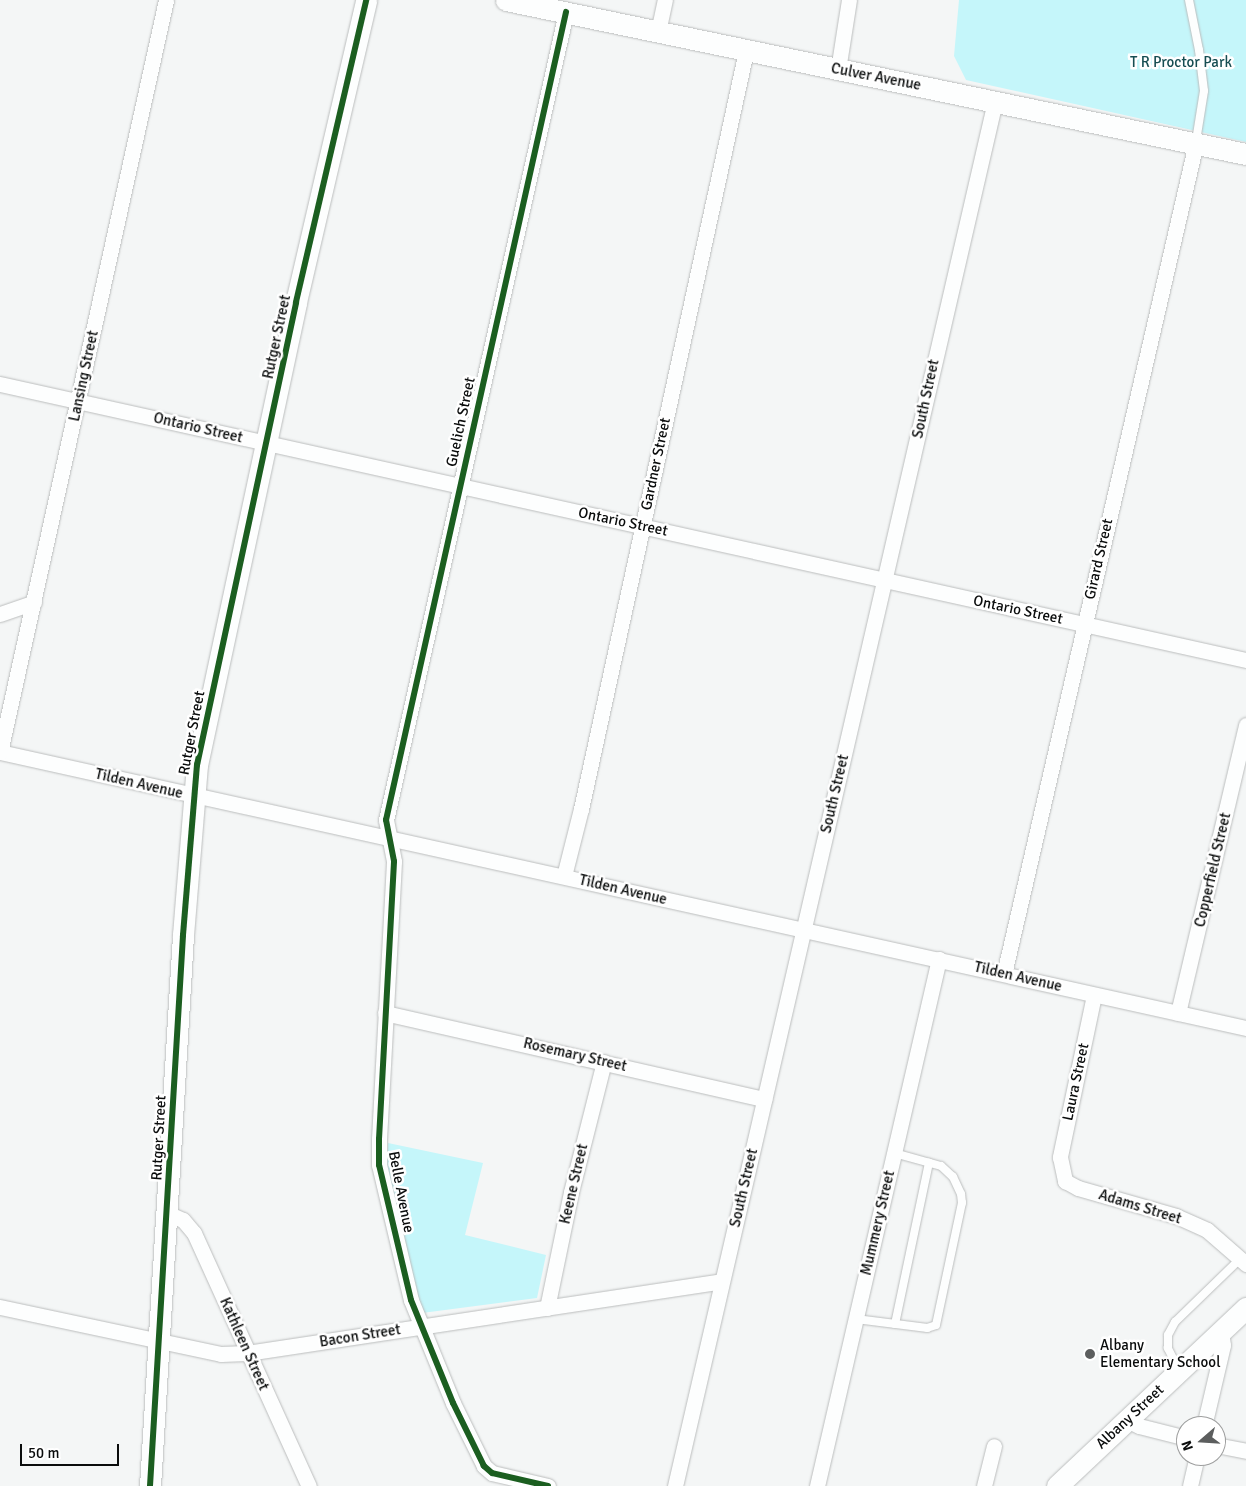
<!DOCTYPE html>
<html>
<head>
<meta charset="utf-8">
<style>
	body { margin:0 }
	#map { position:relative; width:1246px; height:1486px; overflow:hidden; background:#f4f6f6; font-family:Signika,sans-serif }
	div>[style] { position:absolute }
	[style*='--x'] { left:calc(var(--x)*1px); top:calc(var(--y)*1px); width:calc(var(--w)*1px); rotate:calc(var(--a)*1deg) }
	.green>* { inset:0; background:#c5f6fa }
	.roads { filter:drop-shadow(0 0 1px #bbbdbd) drop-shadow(0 0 1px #bbbdbd) }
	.lane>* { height:8px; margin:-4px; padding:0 4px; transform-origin:4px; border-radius:4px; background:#fdfefe }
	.street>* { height:15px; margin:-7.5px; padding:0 7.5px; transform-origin:7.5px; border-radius:7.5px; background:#fdfefe }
	.secondary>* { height:21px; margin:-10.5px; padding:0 10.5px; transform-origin:10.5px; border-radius:10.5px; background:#fdfefe }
	.cycleway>* { height:6px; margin:-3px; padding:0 3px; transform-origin:3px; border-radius:3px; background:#1b5e20 }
	.dots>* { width:14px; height:14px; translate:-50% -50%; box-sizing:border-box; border:2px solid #fff; border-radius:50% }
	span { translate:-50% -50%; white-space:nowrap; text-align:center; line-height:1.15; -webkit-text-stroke:5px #fff; paint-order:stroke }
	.park-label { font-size:15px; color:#164d52 }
	.street-label { font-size:15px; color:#0a0c0c }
	.poi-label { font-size:15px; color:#0a0c0c }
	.left { translate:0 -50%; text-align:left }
	.north { position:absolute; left:1176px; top:1416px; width:50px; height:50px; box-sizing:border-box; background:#fff; border:1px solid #9d9e9e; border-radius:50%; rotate:251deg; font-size:14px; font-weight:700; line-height:20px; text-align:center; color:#0a0c0c }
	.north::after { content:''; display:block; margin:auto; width:18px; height:22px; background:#5c5e5e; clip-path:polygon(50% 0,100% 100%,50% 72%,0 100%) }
	.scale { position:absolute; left:20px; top:1444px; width:99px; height:22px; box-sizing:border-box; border:2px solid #0a0c0c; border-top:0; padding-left:6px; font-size:15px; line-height:18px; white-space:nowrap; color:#0a0c0c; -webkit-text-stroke:4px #fff; paint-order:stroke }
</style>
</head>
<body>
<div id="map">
	<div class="green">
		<i style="clip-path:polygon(959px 0,1246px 0,1246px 142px,966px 80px,954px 56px)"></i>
		<i style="clip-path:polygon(388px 1143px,483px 1163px,465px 1235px,546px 1255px,537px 1298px,422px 1313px,387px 1172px)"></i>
	</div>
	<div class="roads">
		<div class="lane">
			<i style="--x:1189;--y:0;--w:51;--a:78.7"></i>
			<i style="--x:1199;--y:50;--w:41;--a:83"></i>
			<i style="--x:1204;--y:91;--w:51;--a:99.1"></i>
			<i style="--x:856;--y:1319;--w:72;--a:7.2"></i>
			<i style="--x:927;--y:1328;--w:9;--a:-18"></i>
			<i style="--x:936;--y:1325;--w:125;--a:-78"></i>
			<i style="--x:962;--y:1203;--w:9;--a:-96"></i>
			<i style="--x:961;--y:1194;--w:19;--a:-115"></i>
			<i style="--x:953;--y:1177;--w:16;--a:-137"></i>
			<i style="--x:941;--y:1166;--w:49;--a:-164.5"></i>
			<i style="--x:895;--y:1324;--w:165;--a:-78.1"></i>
			<i style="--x:1179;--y:1370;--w:25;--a:-117"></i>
			<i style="--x:1168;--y:1348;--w:13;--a:-90"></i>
			<i style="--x:1168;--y:1335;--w:15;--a:-62"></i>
			<i style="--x:1175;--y:1322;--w:91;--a:-44.1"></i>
		</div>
		<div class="street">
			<i style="--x:658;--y:32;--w:33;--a:-78"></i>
			<i style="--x:838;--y:70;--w:71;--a:-81.1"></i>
			<i style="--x:0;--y:384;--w:1276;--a:12.49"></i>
			<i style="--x:0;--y:614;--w:36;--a:-19"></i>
			<i style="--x:0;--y:752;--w:1276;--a:12.49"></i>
			<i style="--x:0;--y:752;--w:770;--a:-77.55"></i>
			<i style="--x:564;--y:876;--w:69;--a:-75.8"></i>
			<i style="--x:581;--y:809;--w:776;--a:-77.72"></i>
			<i style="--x:1004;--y:974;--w:853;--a:-76.99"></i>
			<i style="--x:1094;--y:995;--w:166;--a:101.9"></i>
			<i style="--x:1060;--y:1157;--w:25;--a:78"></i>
			<i style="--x:1065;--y:1181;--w:15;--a:28"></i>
			<i style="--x:1078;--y:1188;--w:102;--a:15.9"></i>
			<i style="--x:1176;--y:1216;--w:34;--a:24"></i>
			<i style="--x:1207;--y:1230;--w:52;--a:41.1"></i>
			<i style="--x:385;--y:1013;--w:389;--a:12.8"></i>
			<i style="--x:1178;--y:1013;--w:296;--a:-76.7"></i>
			<i style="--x:167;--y:1213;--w:17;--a:24"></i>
			<i style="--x:183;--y:1220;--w:17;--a:50"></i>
			<i style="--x:194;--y:1233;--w:278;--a:65.6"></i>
			<i style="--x:0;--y:1307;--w:226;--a:12"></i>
			<i style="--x:221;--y:1354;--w:26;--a:-2"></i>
			<i style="--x:247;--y:1353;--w:480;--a:-8.6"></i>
			<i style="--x:547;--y:1308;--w:118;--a:-78.3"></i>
			<i style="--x:571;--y:1192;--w:134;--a:-75.8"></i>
			<i style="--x:1127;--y:1420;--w:13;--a:27"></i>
			<i style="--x:1139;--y:1426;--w:49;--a:14.3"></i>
			<i style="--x:1204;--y:1426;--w:83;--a:-76.8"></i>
			<i style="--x:1223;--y:1345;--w:13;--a:-99"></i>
			<i style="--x:1216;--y:1445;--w:31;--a:11"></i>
			<i style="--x:548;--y:1486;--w:57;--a:-166.9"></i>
			<i style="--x:492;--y:1473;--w:11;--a:-139"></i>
			<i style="--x:484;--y:1466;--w:70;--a:-116.2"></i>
			<i style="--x:453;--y:1403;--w:111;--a:-112.2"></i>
			<i style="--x:411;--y:1300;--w:139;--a:-103.3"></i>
			<i style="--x:379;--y:1165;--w:26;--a:-90"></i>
			<i style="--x:379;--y:1139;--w:278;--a:-86.9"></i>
			<i style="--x:394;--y:861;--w:42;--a:-101"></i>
			<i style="--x:386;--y:820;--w:828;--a:-77.44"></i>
			<i style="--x:675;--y:1486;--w:1421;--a:-76.99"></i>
			<i style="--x:817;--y:1486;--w:541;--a:-76.97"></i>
			<i style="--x:984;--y:1486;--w:41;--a:-76"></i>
			<i style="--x:1190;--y:1486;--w:31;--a:-77"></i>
		</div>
		<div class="secondary">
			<i style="--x:506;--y:0;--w:756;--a:11.76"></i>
			<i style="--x:150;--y:1486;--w:552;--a:-86.57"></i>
			<i style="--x:183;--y:935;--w:171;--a:-85.3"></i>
			<i style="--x:197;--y:765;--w:473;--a:-77.9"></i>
			<i style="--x:296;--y:302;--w:310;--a:-76.9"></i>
			<i style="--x:1057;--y:1486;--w:260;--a:-43.3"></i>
		</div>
	</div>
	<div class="cycleway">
		<i style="--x:150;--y:1486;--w:552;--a:-86.57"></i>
		<i style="--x:183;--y:935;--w:171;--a:-85.3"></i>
		<i style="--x:197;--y:765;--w:473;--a:-77.9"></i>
		<i style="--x:296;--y:302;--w:310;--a:-76.9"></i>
		<i style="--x:548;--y:1486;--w:57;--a:-166.9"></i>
		<i style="--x:492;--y:1473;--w:11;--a:-139"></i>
		<i style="--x:484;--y:1466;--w:70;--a:-116.2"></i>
		<i style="--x:453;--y:1403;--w:111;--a:-112.2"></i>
		<i style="--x:411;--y:1300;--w:139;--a:-103.3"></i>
		<i style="--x:379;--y:1165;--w:26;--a:-90"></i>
		<i style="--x:379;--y:1139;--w:278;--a:-86.9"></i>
		<i style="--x:394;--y:861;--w:42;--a:-101"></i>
		<i style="--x:386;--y:820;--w:828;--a:-77.44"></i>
	</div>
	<div class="dots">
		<i style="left:1090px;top:1354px;background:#5c5e5e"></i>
	</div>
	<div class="park-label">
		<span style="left:1181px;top:63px">T R Proctor Park</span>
	</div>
	<div class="street-label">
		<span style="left:876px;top:77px;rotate:11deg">Culver Avenue</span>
		<span style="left:277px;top:337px;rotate:-78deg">Rutger Street</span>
		<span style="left:84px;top:376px;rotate:-78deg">Lansing Street</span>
		<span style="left:926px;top:399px;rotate:-78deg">South Street</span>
		<span style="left:461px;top:422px;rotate:-78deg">Guelich Street</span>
		<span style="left:198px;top:428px;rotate:13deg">Ontario Street</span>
		<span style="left:656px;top:464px;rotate:-78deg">Gardner Street</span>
		<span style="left:623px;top:522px;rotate:12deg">Ontario Street</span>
		<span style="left:1099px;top:559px;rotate:-77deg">Girard Street</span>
		<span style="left:1018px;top:610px;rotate:12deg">Ontario Street</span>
		<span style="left:192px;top:733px;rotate:-79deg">Rutger Street</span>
		<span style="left:139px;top:784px;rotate:13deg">Tilden Avenue</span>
		<span style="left:835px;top:794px;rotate:-77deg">South Street</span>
		<span style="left:1213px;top:870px;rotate:-77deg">Copperfield Street</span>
		<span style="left:623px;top:890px;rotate:13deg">Tilden Avenue</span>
		<span style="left:1018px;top:977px;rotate:13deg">Tilden Avenue</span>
		<span style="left:575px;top:1055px;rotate:13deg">Rosemary Street</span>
		<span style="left:1076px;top:1082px;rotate:-78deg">Laura Street</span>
		<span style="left:159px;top:1138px;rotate:-87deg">Rutger Street</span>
		<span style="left:574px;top:1184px;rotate:-77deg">Keene Street</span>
		<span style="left:744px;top:1188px;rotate:-77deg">South Street</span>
		<span style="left:401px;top:1192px;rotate:79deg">Belle Avenue</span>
		<span style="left:1140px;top:1207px;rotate:17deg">Adams Street</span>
		<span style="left:878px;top:1223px;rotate:-77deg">Mummery Street</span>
		<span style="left:360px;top:1336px;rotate:-9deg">Bacon Street</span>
		<span style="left:244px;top:1344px;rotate:66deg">Kathleen Street</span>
		<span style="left:1130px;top:1417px;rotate:-43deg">Albany Street</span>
	</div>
	<div class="poi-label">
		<span class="left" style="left:1100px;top:1354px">Albany<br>Elementary School</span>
	</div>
	<div class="north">N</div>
	<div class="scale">50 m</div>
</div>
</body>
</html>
